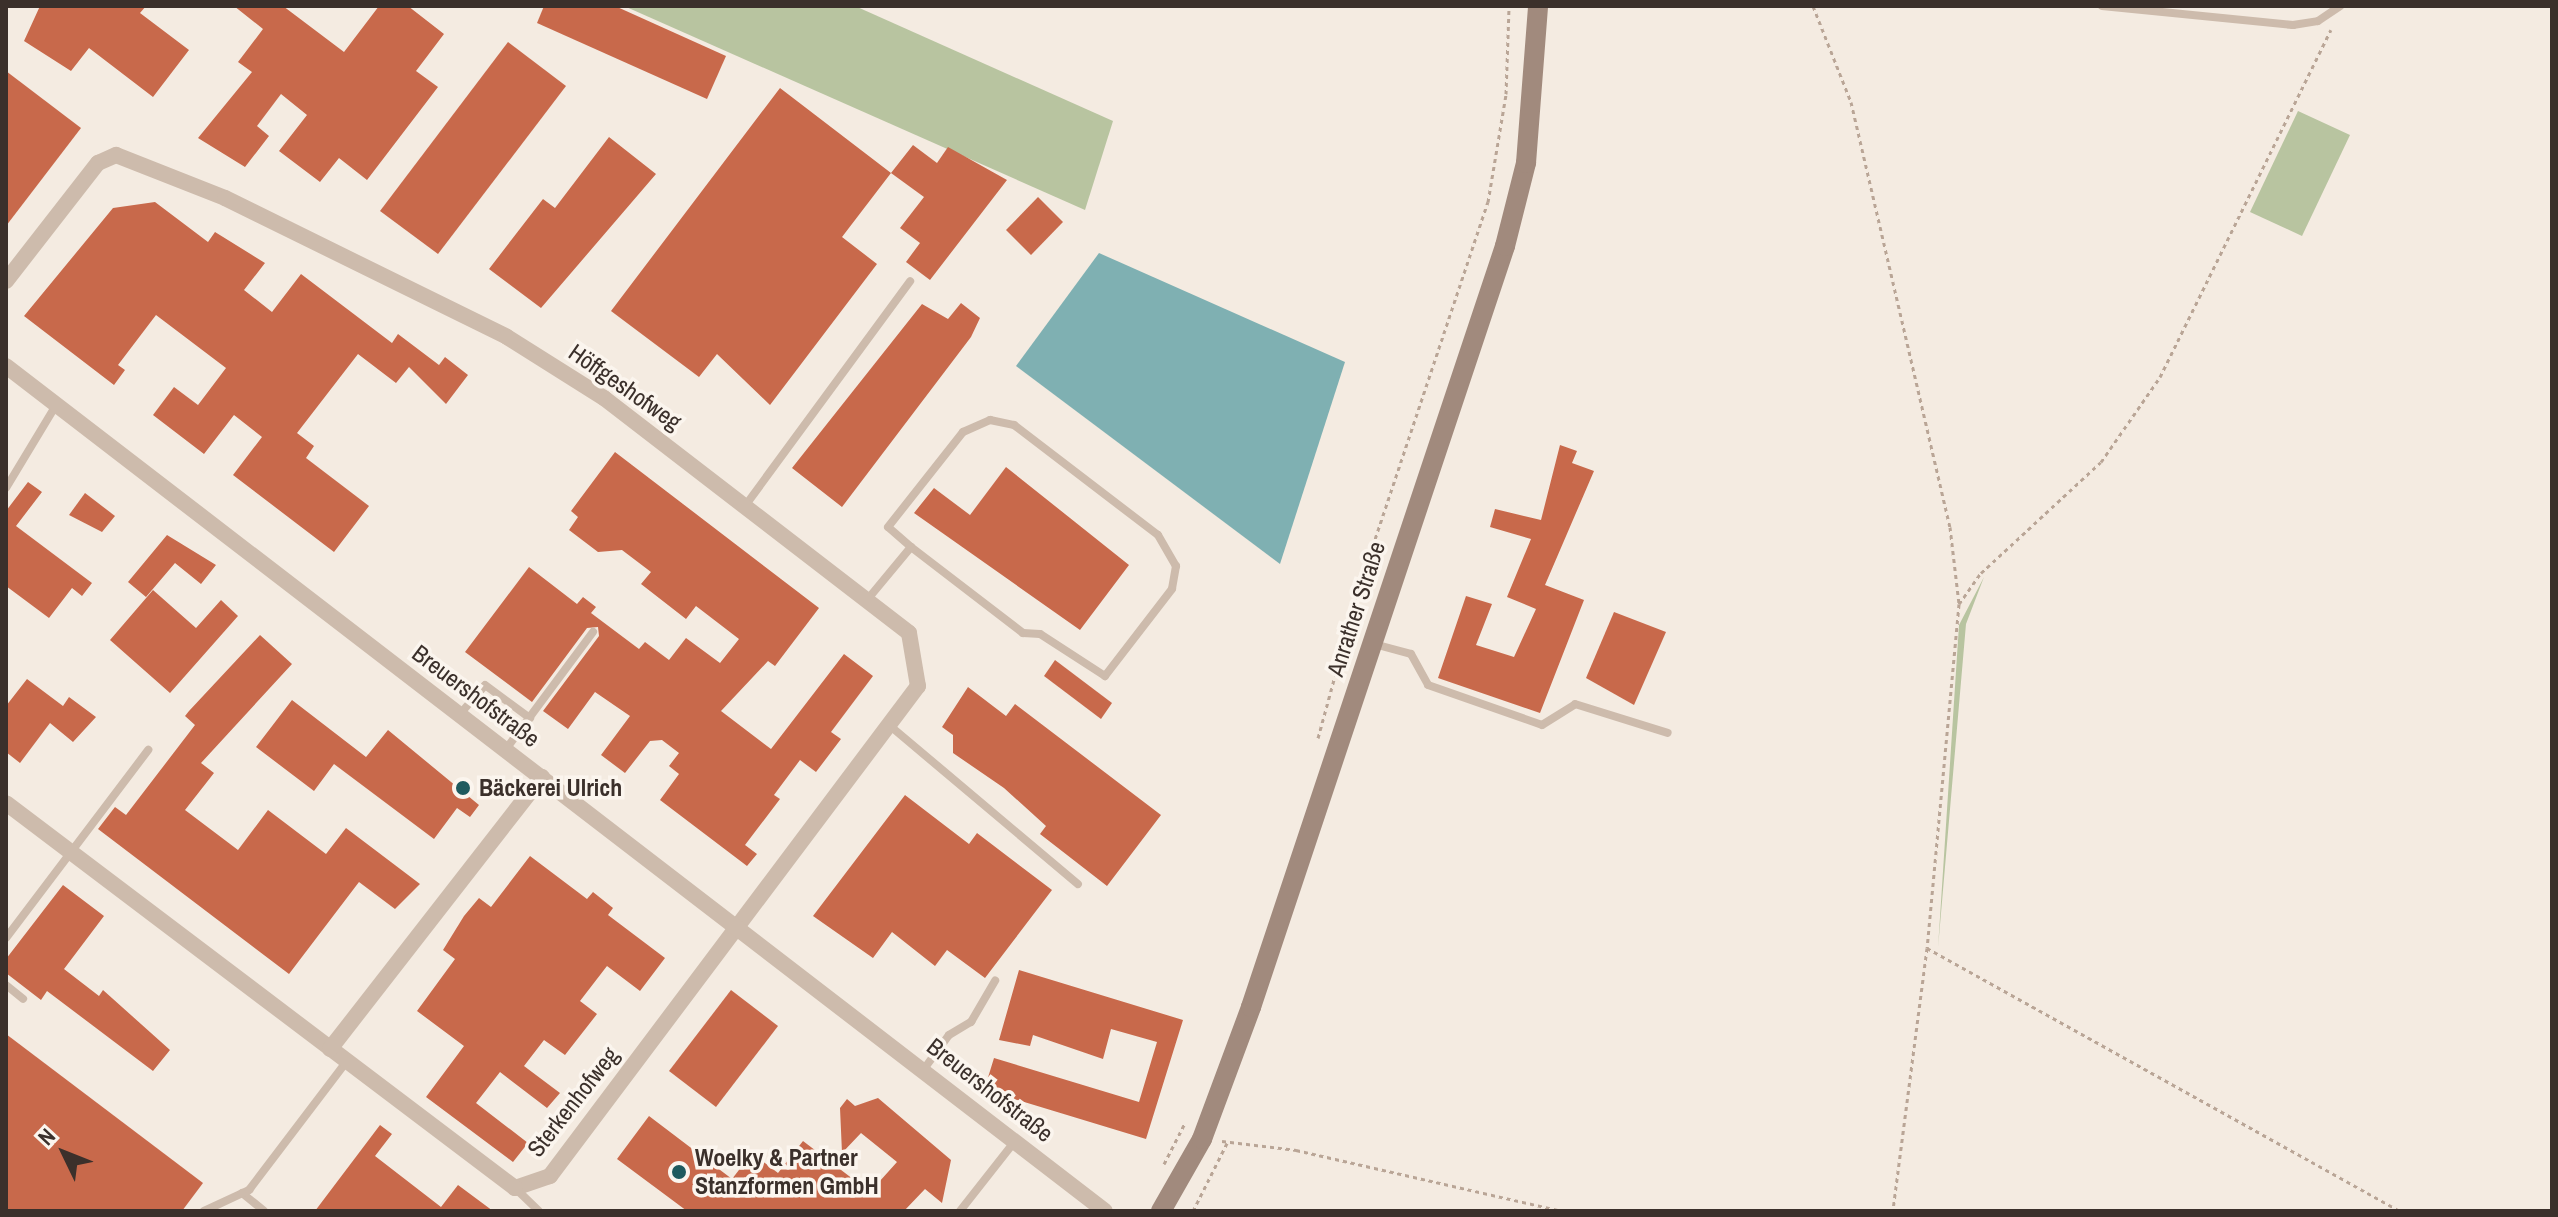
<!DOCTYPE html>
<html>
<head>
<meta charset="utf-8">
<style>
	body { margin:0 }
	#map { position:relative; width:2558px; height:1217px; overflow:hidden; background:#f4ebe1; font-family:"Archivo Narrow",sans-serif }
	div>[style] { position:absolute }
	[style*='--x'] { left:calc(var(--x)*1px); top:calc(var(--y)*1px); width:calc(var(--w)*1px); rotate:calc(var(--a)*1deg) }
	.green>* { inset:0; background:#b8c4a0 }
	.water>* { inset:0; background:#7fb0b2 }
	.building>* { inset:0; background:#c8694b }
	.path>* { height:3px; margin-top:-1.5px; transform-origin:0; background:repeating-linear-gradient(90deg,#b9a596 0 4px,transparent 0 8px) }
	.lane>* { height:8px; margin:-4px; padding:0 4px; transform-origin:4px; border-radius:4px; background:#cdbbac }
	.street>* { height:16px; margin:-8px; padding:0 8px; transform-origin:8px; border-radius:8px; background:#cdbbac }
	.secondary>* { height:20px; margin:-10px; padding:0 10px; transform-origin:10px; border-radius:10px; background:#a18a7d }
	.dots>* { width:22px; height:22px; translate:-50% -50%; box-sizing:border-box; border:4px solid #fbf5ee; border-radius:50% }
	span { translate:-50% -50%; white-space:nowrap; text-align:center; line-height:1.15; -webkit-text-stroke:7px #fbf5ee; paint-order:stroke }
	.street-label { font-size:24px; color:#3b302b }
	.poi-label { font-size:24px; color:#3b302b; font-weight:700 }
	.left { translate:0 -50%; text-align:left }
	.frame { position:absolute; inset:0; border:8px solid #3b302b; pointer-events:none }
	.north { position:absolute; left:24px; top:1113px; width:80px; height:80px; -webkit-text-stroke:6px #fbf5ee; paint-order:stroke; rotate:313deg; font-size:22px; font-weight:700; line-height:32px; text-align:center; color:#3b302b }
	.north::after { content:''; display:block; margin:auto; width:28px; height:36px; background:#3b302b; clip-path:polygon(50% 0,100% 100%,50% 72%,0 100%) }
</style>
</head>
<body>
<div id="map">
	<div class="green">
		<i style="clip-path:polygon(624px 6px,855px 6px,1113px 121px,1085px 210px)"></i>
		<i style="clip-path:polygon(2298px 111px,2350px 135px,2302px 236px,2250px 212px)"></i>
		<i style="clip-path:polygon(1984px 577px,1966px 624px,1938px 948px,1959px 625px)"></i>
	</div>
	<div class="water">
		<i style="clip-path:polygon(1099px 253px,1345px 362px,1280px 564px,1016px 366px)"></i>
	</div>
	<div class="building">
		<i style="clip-path:polygon(40px 6px,146px 6px,140px 13px,189px 50px,153px 97px,89px 48px,71px 71px,24px 41px)"></i>
		<i style="clip-path:polygon(234px 6px,283px 6px,344px 52px,379px 6px,408px 6px,444px 34px,416px 71px,438px 87px,367px 180px,339px 158px,320px 182px,279px 151px,307px 115px,281px 94px,257px 126px,269px 136px,245px 167px,198px 138px,252px 72px,238px 62px,263px 29px)"></i>
		<i style="clip-path:polygon(544px 6px,615px 6px,726px 56px,707px 99px,537px 23px)"></i>
		<i style="clip-path:polygon(508px 42px,566px 86px,438px 254px,380px 211px)"></i>
		<i style="clip-path:polygon(6px 71px,81px 128px,6px 226px)"></i>
		<i style="clip-path:polygon(780px 88px,891px 173px,842px 237px,877px 264px,770px 405px,717px 354px,699px 377px,611px 311px)"></i>
		<i style="clip-path:polygon(609px 137px,656px 174px,541px 308px,489px 269px,543px 199px,555px 208px)"></i>
		<i style="clip-path:polygon(913px 145px,937px 163px,948px 147px,1007px 180px,930px 280px,906px 262px,920px 243px,900px 228px,924px 197px,891px 173px)"></i>
		<i style="clip-path:polygon(1038px 197px,1063px 222px,1031px 255px,1006px 230px)"></i>
		<i style="clip-path:polygon(155px 202px,208px 242px,215px 232px,265px 263px,244px 290px,272px 312px,301px 274px,392px 343px,398px 334px,439px 365px,445px 357px,468px 375px,446px 404px,409px 367px,396px 383px,358px 354px,297px 433px,314px 446px,306px 458px,369px 506px,334px 552px,233px 475px,262px 437px,234px 415px,204px 454px,153px 415px,174px 387px,198px 405px,226px 368px,156px 315px,118px 365px,125px 370px,114px 385px,24px 316px,113px 208px)"></i>
		<i style="clip-path:polygon(961px 303px,980px 318px,971px 337px,842px 507px,792px 468px,922px 304px,948px 319px)"></i>
		<i style="clip-path:polygon(1560px 445px,1577px 451px,1572px 463px,1594px 471px,1545px 585px,1584px 600px,1540px 713px,1438px 678px,1466px 596px,1492px 604px,1476px 645px,1514px 657px,1536px 609px,1507px 597px,1531px 539px,1490px 527px,1495px 509px,1541px 520px)"></i>
		<i style="clip-path:polygon(615px 452px,819px 608px,775px 666px,768px 661px,721px 711px,771px 749px,844px 654px,873px 676px,831px 732px,841px 739px,816px 772px,800px 760px,774px 795px,780px 799px,745px 845px,757px 854px,747px 866px,660px 800px,679px 774px,669px 766px,679px 753px,662px 740px,650px 741px,625px 773px,601px 755px,630px 716px,595px 692px,568px 729px,543px 711px,599px 636px,598px 627px,587px 628px,532px 702px,465px 652px,529px 567px,577px 604px,583px 597px,596px 607px,591px 613px,639px 649px,645px 642px,669px 660px,686px 638px,720px 663px,739px 639px,696px 606px,686px 619px,641px 584px,651px 572px,622px 550px,598px 552px,569px 530px,578px 517px,571px 511px)"></i>
		<i style="clip-path:polygon(1006px 467px,1129px 565px,1080px 630px,914px 513px,934px 488px,970px 515px)"></i>
		<i style="clip-path:polygon(28px 482px,42px 492px,16px 526px,92px 583px,82px 596px,72px 588px,49px 618px,6px 586px,6px 511px)"></i>
		<i style="clip-path:polygon(85px 493px,115px 516px,102px 532px,69px 515px)"></i>
		<i style="clip-path:polygon(167px 535px,216px 565px,201px 584px,175px 563px,146px 597px,128px 582px)"></i>
		<i style="clip-path:polygon(153px 590px,196px 628px,221px 600px,238px 616px,170px 693px,110px 640px)"></i>
		<i style="clip-path:polygon(1614px 612px,1666px 632px,1634px 705px,1586px 678px)"></i>
		<i style="clip-path:polygon(260px 635px,292px 664px,201px 763px,214px 773px,185px 810px,238px 850px,268px 810px,326px 854px,346px 828px,420px 884px,395px 909px,359px 882px,289px 974px,98px 829px,115px 807px,126px 815px,195px 725px,185px 716px,189px 711px)"></i>
		<i style="clip-path:polygon(1055px 660px,1112px 703px,1101px 719px,1044px 676px)"></i>
		<i style="clip-path:polygon(27px 679px,63px 706px,69px 697px,96px 717px,73px 742px,50px 723px,20px 763px,6px 752px,6px 706px)"></i>
		<i style="clip-path:polygon(968px 687px,1006px 716px,1015px 704px,1161px 815px,1107px 886px,1040px 834px,1046px 826px,1004px 788px,953px 753px,953px 735px,942px 727px)"></i>
		<i style="clip-path:polygon(292px 700px,366px 757px,388px 730px,479px 805px,470px 817px,457px 808px,434px 839px,334px 764px,314px 791px,256px 747px)"></i>
		<i style="clip-path:polygon(905px 795px,969px 844px,977px 833px,1052px 890px,985px 978px,947px 950px,935px 966px,892px 932px,873px 958px,813px 916px)"></i>
		<i style="clip-path:polygon(530px 856px,587px 899px,593px 892px,613px 908px,608px 915px,665px 958px,640px 991px,607px 966px,580px 1001px,597px 1014px,565px 1055px,544px 1040px,524px 1066px,560px 1093px,547px 1108px,500px 1072px,476px 1103px,528px 1143px,513px 1162px,426px 1097px,464px 1046px,417px 1011px,455px 959px,443px 950px,464px 916px,479px 898px,491px 907px)"></i>
		<i style="clip-path:polygon(63px 885px,104px 916px,64px 969px,99px 996px,103px 990px,170px 1050px,153px 1071px,47px 991px,41px 1000px,6px 973px,6px 959px)"></i>
		<i style="clip-path:polygon(1019px 970px,1183px 1020px,1146px 1139px,1014px 1099px,986px 1084px,994px 1058px,1139px 1102px,1157px 1042px,1111px 1029px,1103px 1059px,1033px 1035px,1030px 1046px,999px 1040px)"></i>
		<i style="clip-path:polygon(731px 990px,778px 1026px,716px 1107px,669px 1071px)"></i>
		<i style="clip-path:polygon(6px 1034px,203px 1183px,182px 1211px,6px 1211px)"></i>
		<i style="clip-path:polygon(878px 1098px,951px 1160px,942px 1203px,925px 1189px,904px 1211px,687px 1211px,617px 1159px,649px 1116px,732px 1179px,752px 1153px,778px 1173px,803px 1141px,870px 1192px,897px 1162px,861px 1133px,842px 1153px,840px 1108px,847px 1099px,855px 1106px)"></i>
		<i style="clip-path:polygon(380px 1125px,392px 1134px,375px 1156px,441px 1207px,458px 1185px,493px 1211px,315px 1211px)"></i>
	</div>
	<div class="path">
		<i style="--x:1813;--y:6;--w:103;--a:68.4"></i>
		<i style="--x:1851;--y:102;--w:436;--a:76.9"></i>
		<i style="--x:1950;--y:527;--w:78;--a:83.3"></i>
		<i style="--x:1959;--y:604;--w:345;--a:95.3"></i>
		<i style="--x:1927;--y:948;--w:265;--a:97.4"></i>
		<i style="--x:1959;--y:604;--w:38;--a:-55"></i>
		<i style="--x:1981;--y:573;--w:163;--a:-42.8"></i>
		<i style="--x:2101;--y:462;--w:103;--a:-55.2"></i>
		<i style="--x:2160;--y:377;--w:387;--a:-63.8"></i>
		<i style="--x:1318;--y:738;--w:160;--a:-74.7"></i>
		<i style="--x:1360;--y:584;--w:403;--a:-71.5"></i>
		<i style="--x:1488;--y:202;--w:109;--a:-80.5"></i>
		<i style="--x:1506;--y:94;--w:88;--a:-88"></i>
		<i style="--x:1927;--y:948;--w:541;--a:29.08"></i>
		<i style="--x:1222;--y:1141;--w:75;--a:6.9"></i>
		<i style="--x:1296;--y:1150;--w:274;--a:12.9"></i>
		<i style="--x:1164;--y:1164;--w:46;--a:-62.9"></i>
		<i style="--x:1193;--y:1211;--w:76;--a:-63.4"></i>
	</div>
	<div class="lane">
		<i style="--x:2102;--y:6;--w:192;--a:5.7"></i>
		<i style="--x:2293;--y:25;--w:25;--a:-9"></i>
		<i style="--x:2318;--y:21;--w:27;--a:-34"></i>
		<i style="--x:6;--y:488;--w:97;--a:-58.9"></i>
		<i style="--x:745;--y:506;--w:279;--a:-53.7"></i>
		<i style="--x:867;--y:600;--w:69;--a:-50.3"></i>
		<i style="--x:911;--y:547;--w:30;--a:-139"></i>
		<i style="--x:888;--y:527;--w:121;--a:-51.7"></i>
		<i style="--x:963;--y:432;--w:30;--a:-24"></i>
		<i style="--x:990;--y:420;--w:25;--a:12"></i>
		<i style="--x:1014;--y:425;--w:181;--a:37.4"></i>
		<i style="--x:1158;--y:535;--w:36;--a:60"></i>
		<i style="--x:1176;--y:566;--w:23;--a:100"></i>
		<i style="--x:1172;--y:589;--w:110;--a:127.6"></i>
		<i style="--x:1105;--y:676;--w:77;--a:-147.1"></i>
		<i style="--x:1040;--y:634;--w:17;--a:-177"></i>
		<i style="--x:1023;--y:633;--w:141;--a:-142.5"></i>
		<i style="--x:1374;--y:644;--w:38;--a:15"></i>
		<i style="--x:1411;--y:654;--w:35;--a:61"></i>
		<i style="--x:1428;--y:685;--w:121;--a:19.3"></i>
		<i style="--x:1542;--y:725;--w:39;--a:-32"></i>
		<i style="--x:1575;--y:704;--w:97;--a:17.3"></i>
		<i style="--x:460;--y:714;--w:38;--a:-49"></i>
		<i style="--x:485;--y:685;--w:56;--a:36.3"></i>
		<i style="--x:889;--y:725;--w:247;--a:40.1"></i>
		<i style="--x:506;--y:749;--w:146;--a:-53.4"></i>
		<i style="--x:6;--y:938;--w:236;--a:-52.9"></i>
		<i style="--x:6;--y:985;--w:22;--a:39"></i>
		<i style="--x:924;--y:1069;--w:42;--a:-53.7"></i>
		<i style="--x:949;--y:1035;--w:26;--a:-31"></i>
		<i style="--x:971;--y:1022;--w:48;--a:-59.7"></i>
		<i style="--x:515;--y:1188;--w:33;--a:44"></i>
		<i style="--x:242;--y:1193;--w:28;--a:39"></i>
		<i style="--x:204;--y:1211;--w:50;--a:-25"></i>
		<i style="--x:249;--y:1190;--w:162;--a:-52.8"></i>
		<i style="--x:960;--y:1211;--w:89;--a:-51.8"></i>
	</div>
	<div class="street">
		<i style="--x:6;--y:281;--w:150;--a:-52.1"></i>
		<i style="--x:98;--y:163;--w:20;--a:-24"></i>
		<i style="--x:116;--y:155;--w:117;--a:21.5"></i>
		<i style="--x:225;--y:198;--w:314;--a:26.2"></i>
		<i style="--x:507;--y:337;--w:115;--a:32.2"></i>
		<i style="--x:604;--y:398;--w:385;--a:37.6"></i>
		<i style="--x:909;--y:633;--w:54;--a:80.4"></i>
		<i style="--x:918;--y:686;--w:613;--a:126.91"></i>
		<i style="--x:550;--y:1176;--w:37;--a:161"></i>
		<i style="--x:515;--y:1188;--w:638;--a:-142.9"></i>
		<i style="--x:6;--y:366;--w:1386;--a:37.56"></i>
		<i style="--x:330;--y:1049;--w:345;--a:-52.1"></i>
	</div>
	<div class="secondary">
		<i style="--x:1161;--y:1211;--w:83;--a:-60.3"></i>
		<i style="--x:1202;--y:1139;--w:141;--a:-69.6"></i>
		<i style="--x:1251;--y:1007;--w:802;--a:-71.54"></i>
		<i style="--x:1505;--y:246;--w:86;--a:-75.8"></i>
		<i style="--x:1526;--y:163;--w:157;--a:-85.6"></i>
	</div>
	<div class="dots">
		<i style="left:463px;top:788px;background:#1f5a5e"></i>
		<i style="left:679px;top:1172px;background:#1f5a5e"></i>
	</div>
	<div class="street-label">
		<span style="left:625px;top:387px;rotate:35deg">Höffgeshofweg</span>
		<span style="left:1356px;top:609px;rotate:-72deg">Anrather Straße</span>
		<span style="left:476px;top:696px;rotate:37deg">Breuershofstraße</span>
		<span style="left:990px;top:1090px;rotate:38deg">Breuershofstraße</span>
		<span style="left:573px;top:1102px;rotate:-52deg">Sterkenhofweg</span>
	</div>
	<div class="poi-label">
		<span class="left" style="left:479px;top:788px">Bäckerei Ulrich</span>
		<span class="left" style="left:695px;top:1172px">Woelky &amp; Partner<br>Stanzformen GmbH</span>
	</div>
	<div class="frame"></div>
	<div class="north">N</div>
</div>
</body>
</html>
